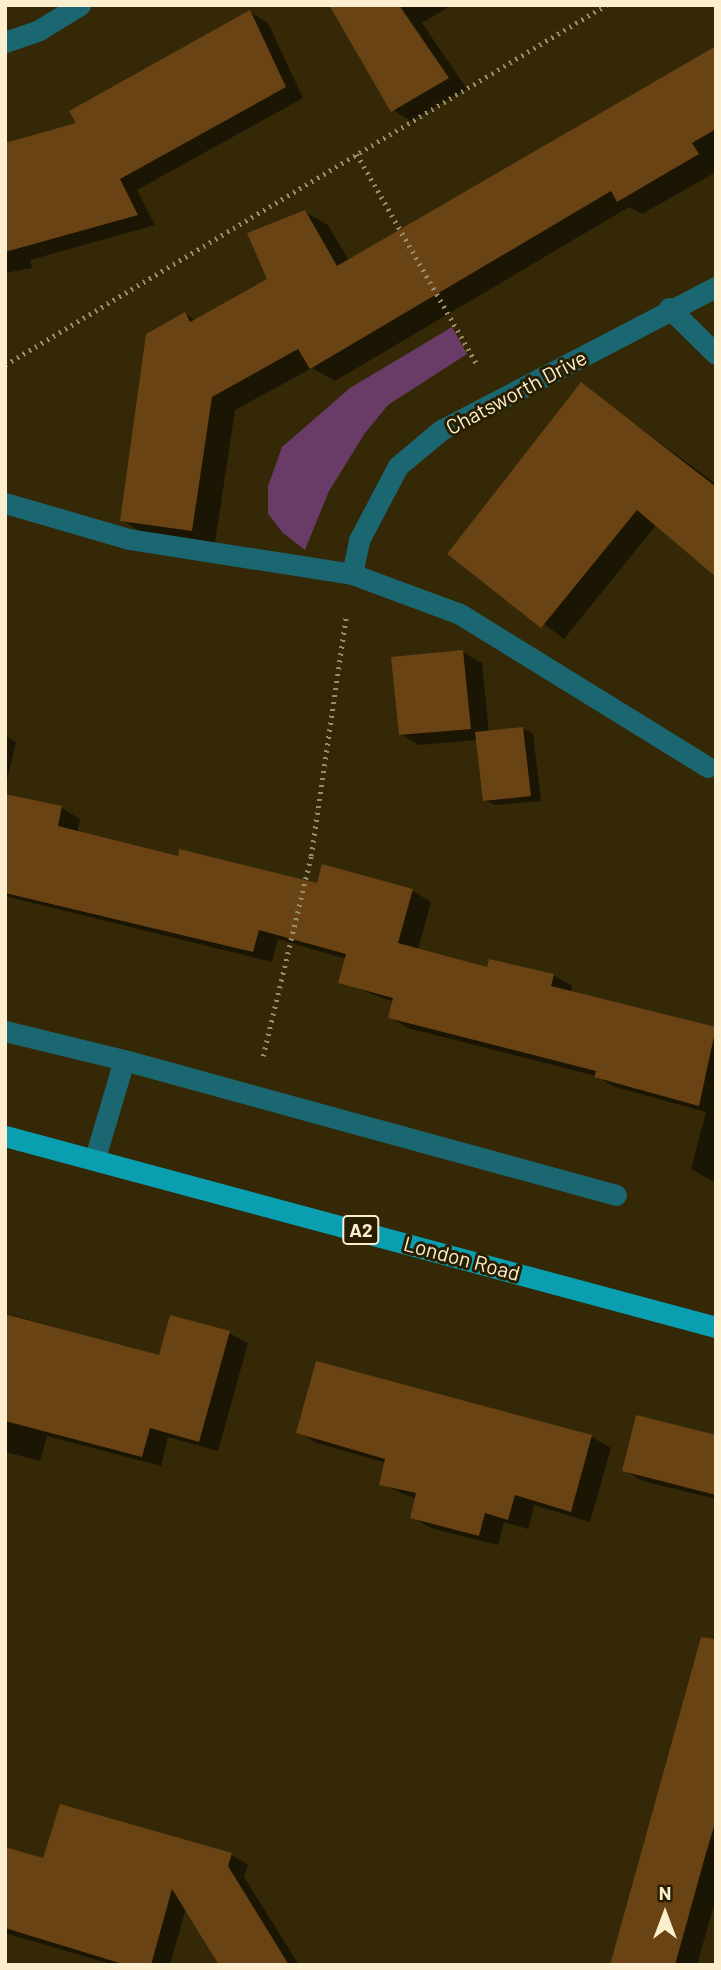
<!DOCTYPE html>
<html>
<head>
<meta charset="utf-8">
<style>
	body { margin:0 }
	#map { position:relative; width:721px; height:1970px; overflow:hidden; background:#342806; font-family:Barlow,sans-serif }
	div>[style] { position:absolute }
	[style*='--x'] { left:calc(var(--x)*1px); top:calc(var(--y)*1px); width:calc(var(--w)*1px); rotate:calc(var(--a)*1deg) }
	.green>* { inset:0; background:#683c66 }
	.shadow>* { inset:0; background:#0007 }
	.building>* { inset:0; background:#694313 }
	.path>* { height:4.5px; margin-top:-2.25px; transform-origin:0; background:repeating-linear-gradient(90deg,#988c6b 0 2px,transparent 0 7px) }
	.lane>* { height:21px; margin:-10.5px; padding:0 10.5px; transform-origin:10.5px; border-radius:10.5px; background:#1b6771 }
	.street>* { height:21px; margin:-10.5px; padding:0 10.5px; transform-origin:10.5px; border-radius:10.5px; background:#1b6771 }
	.primary>* { height:21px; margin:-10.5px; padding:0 10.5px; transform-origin:10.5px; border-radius:10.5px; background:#099fb0 }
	span { translate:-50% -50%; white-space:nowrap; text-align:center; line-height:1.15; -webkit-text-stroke:6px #2a1e00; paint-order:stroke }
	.shield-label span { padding:2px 5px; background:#2a1e00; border:2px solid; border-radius:5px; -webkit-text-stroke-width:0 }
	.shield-label { font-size:19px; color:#fbefd0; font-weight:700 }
	.street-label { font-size:21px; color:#fbefd0 }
	.frame { position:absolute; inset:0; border:7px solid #fbefd0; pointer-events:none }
	.north { position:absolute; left:630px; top:1879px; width:70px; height:70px; -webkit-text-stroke:5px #2a1e00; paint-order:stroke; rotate:0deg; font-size:19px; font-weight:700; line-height:28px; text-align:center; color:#fbefd0 }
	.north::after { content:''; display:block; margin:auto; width:24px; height:32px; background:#fbefd0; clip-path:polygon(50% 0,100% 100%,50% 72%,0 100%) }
</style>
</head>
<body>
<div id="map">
	<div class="green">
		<i style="clip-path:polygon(452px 327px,467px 354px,388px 405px,365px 433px,329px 491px,305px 550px,283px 533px,268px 514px,268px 486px,282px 447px,350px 388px)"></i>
	</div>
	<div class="shadow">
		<i style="clip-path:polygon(331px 5px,452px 5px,422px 23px,467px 89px,411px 121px,393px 110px)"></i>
		<i style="clip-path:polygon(250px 12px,268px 23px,303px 98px,137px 190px,155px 225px,30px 260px,32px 268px,5px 273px,5px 144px,78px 124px)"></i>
		<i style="clip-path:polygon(716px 48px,716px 172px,642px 214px,629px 207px,335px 381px,312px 368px,235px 410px,215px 543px,145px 534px,121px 520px,185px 314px,196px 321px,269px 280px,305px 212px,328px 225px,349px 261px)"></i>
		<i style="clip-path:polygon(581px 384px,716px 484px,716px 574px,657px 524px,564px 639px,450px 554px)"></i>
		<i style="clip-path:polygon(463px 652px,482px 663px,489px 733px,523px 728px,533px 734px,541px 801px,495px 805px,485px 800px,478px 740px,419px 745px,400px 734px)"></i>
		<i style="clip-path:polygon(5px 735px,16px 742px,5px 789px)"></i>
		<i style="clip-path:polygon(5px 796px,62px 808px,80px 819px,77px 833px,179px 858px,318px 886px,323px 866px,413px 891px,431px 902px,418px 950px,488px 969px,553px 975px,572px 986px,571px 993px,716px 1029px,716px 1183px,691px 1169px,706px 1112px,615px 1087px,596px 1076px,408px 1028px,390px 1017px,394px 1002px,340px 982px,346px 959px,278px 939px,272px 962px,5px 896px)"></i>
		<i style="clip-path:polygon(5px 1313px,160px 1357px,229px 1333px,248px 1343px,218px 1451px,168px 1437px,161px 1466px,47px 1436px,40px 1461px,5px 1452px)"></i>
		<i style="clip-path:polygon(318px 1363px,592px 1437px,611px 1448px,590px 1522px,534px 1505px,528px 1529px,504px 1522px,498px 1545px,431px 1528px,412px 1517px,416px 1499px,381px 1484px,386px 1463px,317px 1443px,298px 1432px)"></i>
		<i style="clip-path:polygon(716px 1436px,716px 1499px,643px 1481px,624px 1470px)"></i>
		<i style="clip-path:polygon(716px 1627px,716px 1898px,697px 1965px,612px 1965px,692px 1718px)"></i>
		<i style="clip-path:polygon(62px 1806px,232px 1855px,248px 1865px,244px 1877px,299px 1965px,221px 1965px,186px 1908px,170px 1965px,114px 1965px,5px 1933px,5px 1849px,45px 1860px)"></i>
	</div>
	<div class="building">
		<i style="clip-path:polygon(329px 5px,399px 5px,449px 78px,391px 112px)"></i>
		<i style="clip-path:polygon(250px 10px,286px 87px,120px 179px,138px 215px,5px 252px,5px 143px,76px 123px,69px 111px)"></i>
		<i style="clip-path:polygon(716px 46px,716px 129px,692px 143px,699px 154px,617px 202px,611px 191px,310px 369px,298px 349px,212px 397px,192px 531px,120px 521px,146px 334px,185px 312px,190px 322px,267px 279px,247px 233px,305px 210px,337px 266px)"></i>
		<i style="clip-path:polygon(581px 382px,716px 487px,716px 577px,637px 510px,541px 628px,447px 554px)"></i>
		<i style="clip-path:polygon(463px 650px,471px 729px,399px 735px,391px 657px)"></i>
		<i style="clip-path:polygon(523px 727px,531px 796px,483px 801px,475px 732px)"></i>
		<i style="clip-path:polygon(5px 794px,62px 806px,58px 826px,178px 856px,179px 849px,317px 883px,322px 864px,413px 889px,398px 943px,487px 967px,489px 959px,554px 974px,551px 986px,716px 1027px,699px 1106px,594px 1077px,596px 1071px,388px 1018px,393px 998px,338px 983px,346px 954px,259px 930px,253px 952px,5px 893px)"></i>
		<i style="clip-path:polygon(5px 1314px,159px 1355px,170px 1315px,230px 1331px,199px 1442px,150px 1428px,142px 1457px,5px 1421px)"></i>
		<i style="clip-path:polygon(316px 1361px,592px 1435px,571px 1512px,515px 1495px,508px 1520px,485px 1513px,479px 1536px,410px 1518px,416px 1493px,379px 1485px,385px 1459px,296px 1433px)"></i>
		<i style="clip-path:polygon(636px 1415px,716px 1435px,716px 1495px,622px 1471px)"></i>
		<i style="clip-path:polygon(701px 1637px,716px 1639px,716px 1820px,706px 1853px,675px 1965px,610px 1965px)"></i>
		<i style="clip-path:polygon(60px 1804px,232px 1853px,228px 1866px,289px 1965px,219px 1965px,172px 1889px,151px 1965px,126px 1965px,5px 1928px,5px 1847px,43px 1858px)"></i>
	</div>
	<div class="path">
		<i style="--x:357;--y:154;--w:242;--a:60.3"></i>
		<i style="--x:5;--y:365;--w:701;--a:-30.92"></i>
		<i style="--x:263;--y:1056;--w:206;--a:-76.5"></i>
		<i style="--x:311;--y:856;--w:244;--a:-81.7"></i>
	</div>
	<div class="lane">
		<i style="--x:5;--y:503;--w:129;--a:16.2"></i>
		<i style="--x:129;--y:539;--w:226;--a:8.9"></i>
		<i style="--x:352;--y:574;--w:115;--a:20.3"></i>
		<i style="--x:460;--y:614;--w:291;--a:31.7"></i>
		<i style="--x:5;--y:1031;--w:122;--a:13.7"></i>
		<i style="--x:124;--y:1060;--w:102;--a:106.5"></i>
		<i style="--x:124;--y:1060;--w:510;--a:15.34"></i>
	</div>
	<div class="street">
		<i style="--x:5;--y:42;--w:36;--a:-19"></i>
		<i style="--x:39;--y:30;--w:48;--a:-31.4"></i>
		<i style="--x:669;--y:308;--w:66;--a:44.4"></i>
		<i style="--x:352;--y:574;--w:35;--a:-78"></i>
		<i style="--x:359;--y:540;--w:84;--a:-62.2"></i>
		<i style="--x:398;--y:466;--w:56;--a:-39.9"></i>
		<i style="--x:441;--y:430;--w:310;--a:-27.5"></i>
	</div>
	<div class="primary">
		<i style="--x:5;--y:1136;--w:736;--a:15.04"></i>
	</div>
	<div class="shield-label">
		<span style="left:361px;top:1230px">A2</span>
	</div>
	<div class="street-label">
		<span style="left:516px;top:392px;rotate:-28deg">Chatsworth Drive</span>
		<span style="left:462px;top:1258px;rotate:15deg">London Road</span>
	</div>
	<div class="frame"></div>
	<div class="north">N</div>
</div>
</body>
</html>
